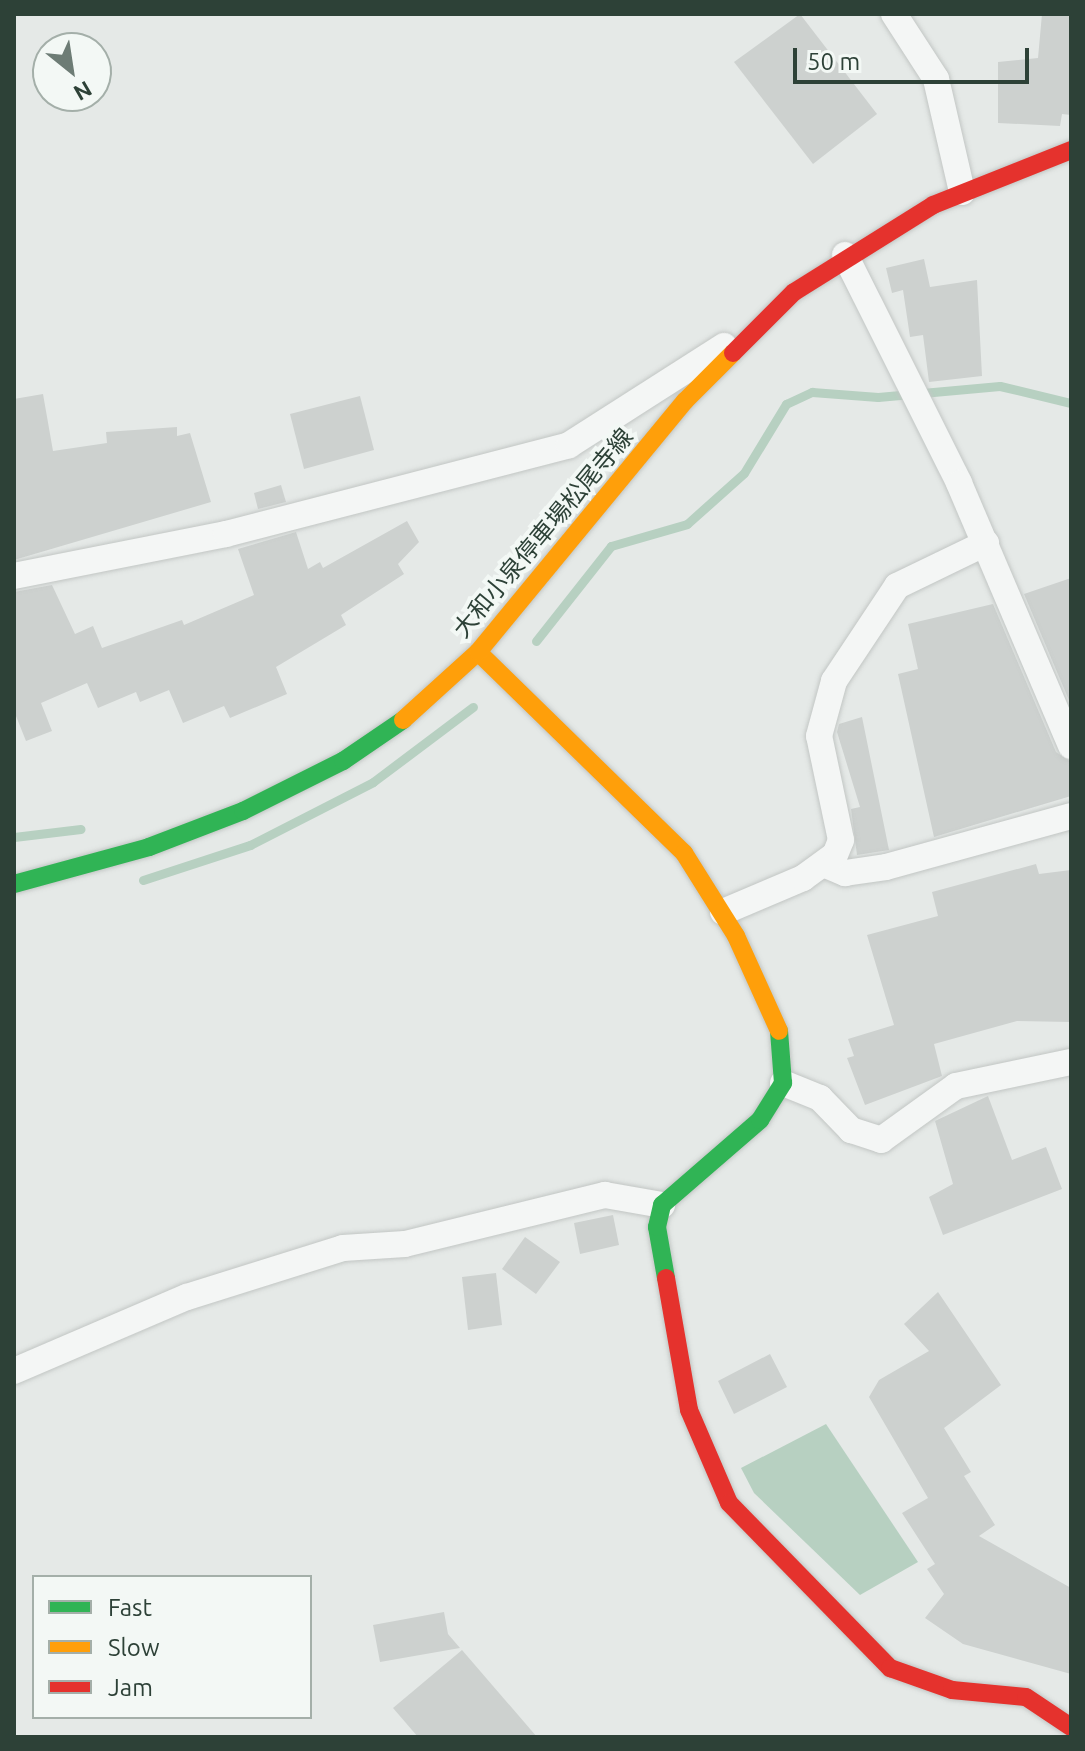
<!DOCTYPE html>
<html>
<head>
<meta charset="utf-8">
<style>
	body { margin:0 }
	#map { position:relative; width:1085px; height:1751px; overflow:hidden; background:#e5e9e7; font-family:Ubuntu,"Noto Sans JP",sans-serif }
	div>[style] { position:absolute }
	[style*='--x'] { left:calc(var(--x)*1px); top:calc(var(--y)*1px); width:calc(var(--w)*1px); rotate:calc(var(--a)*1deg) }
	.water>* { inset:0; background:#b7d0c1 }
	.stream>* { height:9px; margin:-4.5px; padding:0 4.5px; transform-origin:4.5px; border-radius:4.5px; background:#b7d0c1 }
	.building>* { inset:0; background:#cdd1cf }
	.roads { filter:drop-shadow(0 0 2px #c2c6c4) drop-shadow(0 0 2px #c2c6c4) }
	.street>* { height:26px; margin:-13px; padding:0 13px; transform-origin:13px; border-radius:13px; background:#f4f6f5 }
	.fast>* { height:18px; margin:-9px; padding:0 9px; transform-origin:9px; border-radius:9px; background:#30b455 }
	.slow>* { height:18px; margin:-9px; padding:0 9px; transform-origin:9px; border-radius:9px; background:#ff9f0a }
	.jam>* { height:18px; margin:-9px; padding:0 9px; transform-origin:9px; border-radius:9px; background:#e5322d }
	span { translate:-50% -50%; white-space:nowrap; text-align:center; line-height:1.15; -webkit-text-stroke:8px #f3f8f5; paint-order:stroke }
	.street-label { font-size:24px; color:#2d4137 }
	.frame { position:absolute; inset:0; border:16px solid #2d4137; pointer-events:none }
	.legend { position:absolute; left:32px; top:1575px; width:280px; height:144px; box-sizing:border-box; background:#f3f8f5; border:2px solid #a4afa9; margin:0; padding:10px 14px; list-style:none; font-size:24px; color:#2d4137 }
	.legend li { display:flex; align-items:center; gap:16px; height:40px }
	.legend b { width:40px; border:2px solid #a4afa9 }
	.north { position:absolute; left:32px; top:32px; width:80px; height:80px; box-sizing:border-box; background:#f3f8f5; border:2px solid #a4afa9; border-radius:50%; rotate:150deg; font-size:22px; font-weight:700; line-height:32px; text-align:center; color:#2d4137 }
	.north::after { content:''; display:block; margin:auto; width:28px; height:36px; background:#6d7c75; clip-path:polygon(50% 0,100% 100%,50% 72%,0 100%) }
	.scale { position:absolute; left:793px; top:48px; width:236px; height:36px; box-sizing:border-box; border:4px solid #2d4137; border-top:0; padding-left:10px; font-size:24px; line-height:28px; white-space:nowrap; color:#2d4137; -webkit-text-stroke:6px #f3f8f5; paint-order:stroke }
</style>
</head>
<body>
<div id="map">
	<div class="water">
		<i style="clip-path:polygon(826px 1424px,918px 1562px,860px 1595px,754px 1493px,741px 1468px)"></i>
	</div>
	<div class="stream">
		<i style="--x:536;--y:641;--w:121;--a:-51.7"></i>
		<i style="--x:611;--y:546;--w:79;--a:-16.1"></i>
		<i style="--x:687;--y:524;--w:76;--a:-41.8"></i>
		<i style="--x:744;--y:473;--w:81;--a:-58.7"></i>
		<i style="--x:786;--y:404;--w:29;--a:-25"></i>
		<i style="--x:812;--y:392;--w:66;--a:4.3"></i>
		<i style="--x:878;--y:397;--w:122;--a:-5.2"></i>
		<i style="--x:1000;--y:386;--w:73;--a:13.5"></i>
		<i style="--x:14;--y:837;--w:67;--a:-6.8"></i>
		<i style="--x:143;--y:880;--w:113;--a:-18.1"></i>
		<i style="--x:250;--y:845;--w:138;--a:-27.1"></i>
		<i style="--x:373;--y:782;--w:125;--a:-36.9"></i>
	</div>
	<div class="building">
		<i style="clip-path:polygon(800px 14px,877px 114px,813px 164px,734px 62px)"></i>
		<i style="clip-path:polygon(1042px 14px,1071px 14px,1071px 115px,1062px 114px,1060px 126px,998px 123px,998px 62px,1038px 58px)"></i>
		<i style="clip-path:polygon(924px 259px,930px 287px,977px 280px,982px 376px,929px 382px,923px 335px,910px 337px,903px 290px,892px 293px,886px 268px)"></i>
		<i style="clip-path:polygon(43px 394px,53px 451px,107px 443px,106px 432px,177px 427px,177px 436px,190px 433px,211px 502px,14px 560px,14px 399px)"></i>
		<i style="clip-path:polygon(360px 396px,374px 450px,304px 469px,290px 414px)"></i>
		<i style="clip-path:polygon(281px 485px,286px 502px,258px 509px,254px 493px)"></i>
		<i style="clip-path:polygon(407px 521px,419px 542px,398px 564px,404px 574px,341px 615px,346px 625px,276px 667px,287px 694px,230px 718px,224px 706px,183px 723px,169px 690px,140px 702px,136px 692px,98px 708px,87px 683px,41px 703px,52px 731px,26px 741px,14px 711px,14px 592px,52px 585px,75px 634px,93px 626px,102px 648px,182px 620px,184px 625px,254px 595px,238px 549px,296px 532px,308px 569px,320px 562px,323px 568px)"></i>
		<i style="clip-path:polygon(1071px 578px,1071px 705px,1024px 594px)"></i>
		<i style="clip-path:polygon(993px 604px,1056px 752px,1071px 762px,1071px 796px,934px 837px,898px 674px,918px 669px,908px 624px)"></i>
		<i style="clip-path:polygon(862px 717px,889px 850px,857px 855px,851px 809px,860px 807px,837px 732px,839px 724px)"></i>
		<i style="clip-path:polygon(1036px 864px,1039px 874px,1071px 870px,1071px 1022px,1017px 1021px,934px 1044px,942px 1076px,865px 1105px,847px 1058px,854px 1056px,848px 1039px,894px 1025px,867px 935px,938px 916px,932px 892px)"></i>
		<i style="clip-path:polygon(988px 1096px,1012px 1160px,1046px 1147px,1062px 1189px,943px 1235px,929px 1197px,953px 1184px,935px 1121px)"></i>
		<i style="clip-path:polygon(613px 1215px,619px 1245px,580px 1254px,574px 1223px)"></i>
		<i style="clip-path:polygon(525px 1237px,560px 1262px,536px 1294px,502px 1269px)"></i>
		<i style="clip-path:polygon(496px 1273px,502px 1325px,468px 1330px,462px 1277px)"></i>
		<i style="clip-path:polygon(938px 1292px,1001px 1385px,944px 1428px,971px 1472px,964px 1476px,995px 1525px,979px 1536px,1071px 1588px,1071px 1674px,963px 1644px,925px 1618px,944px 1594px,927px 1569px,935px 1564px,902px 1513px,928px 1498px,869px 1397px,879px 1380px,929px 1351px,904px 1324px)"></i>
		<i style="clip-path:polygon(770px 1354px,787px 1387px,734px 1414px,718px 1381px)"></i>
		<i style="clip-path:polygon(444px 1612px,448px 1634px,460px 1648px,380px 1662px,373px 1625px)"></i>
		<i style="clip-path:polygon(462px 1650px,537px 1737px,418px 1737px,393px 1708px)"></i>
	</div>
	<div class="roads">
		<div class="street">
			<i style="--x:894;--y:14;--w:77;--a:57.1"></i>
			<i style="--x:936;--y:79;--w:116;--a:77"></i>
			<i style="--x:845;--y:255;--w:255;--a:63.4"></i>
			<i style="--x:959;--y:483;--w:286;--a:66.9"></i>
			<i style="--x:14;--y:576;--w:216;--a:-11.2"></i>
			<i style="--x:226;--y:534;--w:354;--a:-14.5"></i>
			<i style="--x:569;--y:445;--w:184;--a:-32.6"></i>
			<i style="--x:826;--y:865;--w:21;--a:23"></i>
			<i style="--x:845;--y:873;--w:41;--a:-8.3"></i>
			<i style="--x:886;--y:867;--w:192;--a:-15.4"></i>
			<i style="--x:723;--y:912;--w:87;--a:-23"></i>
			<i style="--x:803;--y:878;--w:39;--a:-36"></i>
			<i style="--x:835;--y:855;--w:16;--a:-68"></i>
			<i style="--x:841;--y:840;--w:106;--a:-101.9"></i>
			<i style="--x:819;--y:736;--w:57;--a:-74.7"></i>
			<i style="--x:834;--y:681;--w:114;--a:-56.4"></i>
			<i style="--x:897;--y:586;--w:99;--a:-25.8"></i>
			<i style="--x:783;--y:1083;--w:40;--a:22"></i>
			<i style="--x:820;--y:1098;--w:45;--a:45.9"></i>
			<i style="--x:851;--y:1130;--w:32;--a:18"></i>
			<i style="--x:881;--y:1140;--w:92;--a:-35.8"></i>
			<i style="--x:956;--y:1086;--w:117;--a:-11.8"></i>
			<i style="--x:14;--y:1371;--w:188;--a:-23.2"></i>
			<i style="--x:187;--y:1297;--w:164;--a:-17.4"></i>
			<i style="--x:343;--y:1248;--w:62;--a:-3.7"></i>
			<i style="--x:405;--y:1244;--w:206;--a:-13.8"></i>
			<i style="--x:605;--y:1195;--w:58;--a:10"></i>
		</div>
		<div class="fast">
			<i style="--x:14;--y:884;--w:140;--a:-15.3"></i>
			<i style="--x:149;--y:847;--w:101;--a:-21"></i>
			<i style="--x:243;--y:811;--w:112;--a:-26.6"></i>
			<i style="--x:343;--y:761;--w:73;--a:-34.3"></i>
			<i style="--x:666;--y:1278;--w:52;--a:-100"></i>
			<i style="--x:657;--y:1227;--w:23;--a:-77"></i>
			<i style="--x:662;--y:1205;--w:130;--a:-40.9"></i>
			<i style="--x:760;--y:1120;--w:44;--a:-58.1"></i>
			<i style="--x:783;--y:1083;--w:52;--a:-94.4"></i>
		</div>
		<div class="slow">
			<i style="--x:478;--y:652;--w:288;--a:44.3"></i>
			<i style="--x:684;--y:853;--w:98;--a:57.9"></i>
			<i style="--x:736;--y:936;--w:104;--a:65.6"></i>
			<i style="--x:403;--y:720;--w:101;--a:-42.2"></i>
			<i style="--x:478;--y:652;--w:325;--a:-50.5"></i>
			<i style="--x:685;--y:401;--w:68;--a:-45"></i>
		</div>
		<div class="jam">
			<i style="--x:733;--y:353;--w:86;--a:-45"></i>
			<i style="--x:794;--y:292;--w:164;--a:-32"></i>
			<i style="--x:933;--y:205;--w:149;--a:-21.7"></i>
			<i style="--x:666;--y:1278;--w:134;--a:80.1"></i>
			<i style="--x:689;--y:1410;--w:101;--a:66.7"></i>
			<i style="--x:729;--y:1503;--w:231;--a:45.7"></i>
			<i style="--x:890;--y:1668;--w:66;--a:19.5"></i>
			<i style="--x:952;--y:1690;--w:74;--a:5.4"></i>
			<i style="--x:1026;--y:1697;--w:54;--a:33.7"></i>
		</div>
	</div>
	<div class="street-label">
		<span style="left:543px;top:533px;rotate:-50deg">大和小泉停車場松尾寺線</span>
	</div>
	<div class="frame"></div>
	<ul class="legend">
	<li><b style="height:10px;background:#30b455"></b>Fast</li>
	<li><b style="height:10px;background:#ff9f0a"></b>Slow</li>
	<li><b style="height:10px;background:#e5322d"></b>Jam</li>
	</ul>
	<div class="north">N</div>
	<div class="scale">50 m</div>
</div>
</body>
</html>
